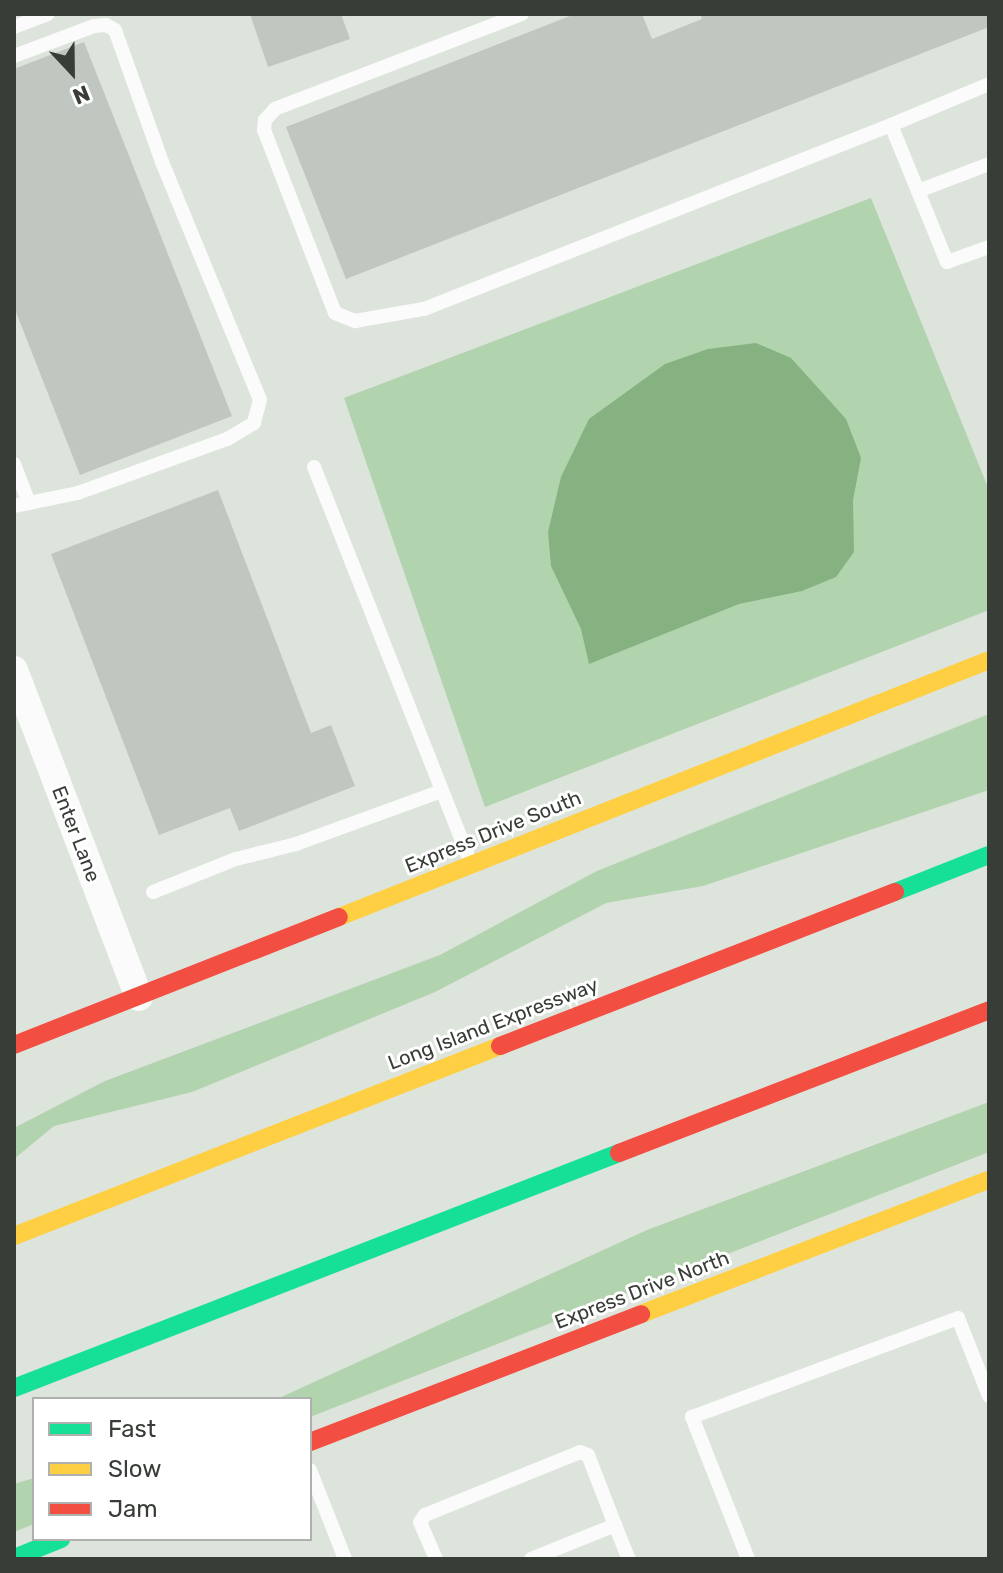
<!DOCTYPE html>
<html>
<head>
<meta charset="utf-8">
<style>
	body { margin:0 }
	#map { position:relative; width:1003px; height:1573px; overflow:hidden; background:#dde4dc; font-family:Rubik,sans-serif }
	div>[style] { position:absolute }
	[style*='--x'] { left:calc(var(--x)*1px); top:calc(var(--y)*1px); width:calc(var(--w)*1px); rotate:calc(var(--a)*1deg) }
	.green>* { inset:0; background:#b1d3ae }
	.water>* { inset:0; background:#85b280 }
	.building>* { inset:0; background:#c0c6c0 }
	.lane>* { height:14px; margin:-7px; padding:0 7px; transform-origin:7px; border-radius:7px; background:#fafbfa }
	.street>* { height:28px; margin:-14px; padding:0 14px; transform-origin:14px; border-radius:14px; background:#fafbfa }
	.fast>* { height:18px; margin:-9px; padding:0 9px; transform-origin:9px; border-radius:9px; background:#16e098 }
	.slow>* { height:18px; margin:-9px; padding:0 9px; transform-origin:9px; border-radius:9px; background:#ffcf43 }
	.jam>* { height:18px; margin:-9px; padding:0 9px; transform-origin:9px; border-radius:9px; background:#f24e42 }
	span { translate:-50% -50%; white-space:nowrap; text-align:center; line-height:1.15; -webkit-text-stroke:6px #fff; paint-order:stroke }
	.street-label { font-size:20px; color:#383d37 }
	.frame { position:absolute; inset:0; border:16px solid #383d37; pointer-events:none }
	.legend { position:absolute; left:32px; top:1397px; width:280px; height:144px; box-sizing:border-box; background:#fff; border:2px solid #afb1af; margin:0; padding:10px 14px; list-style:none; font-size:24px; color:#383d37 }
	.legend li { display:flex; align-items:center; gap:16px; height:40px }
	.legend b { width:40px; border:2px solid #afb1af }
	.north { position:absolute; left:32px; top:32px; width:80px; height:80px; -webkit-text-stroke:6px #fff; paint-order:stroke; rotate:158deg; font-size:22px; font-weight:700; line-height:32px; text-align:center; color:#383d37 }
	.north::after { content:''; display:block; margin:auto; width:28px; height:36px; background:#383d37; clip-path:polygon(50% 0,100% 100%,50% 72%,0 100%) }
</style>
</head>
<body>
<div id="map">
	<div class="green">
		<i style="clip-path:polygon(871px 198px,989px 490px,989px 610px,485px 807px,344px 398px)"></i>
		<i style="clip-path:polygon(989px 714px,989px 790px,703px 886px,606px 903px,435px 992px,192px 1092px,54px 1126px,14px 1159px,14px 1128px,105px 1081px,440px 955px,597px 871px)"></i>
		<i style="clip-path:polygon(989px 1102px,989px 1152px,310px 1417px,310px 1399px,277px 1399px,647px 1230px)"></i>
		<i style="clip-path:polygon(34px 1478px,34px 1524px,14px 1532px,14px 1484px)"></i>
	</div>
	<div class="water">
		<i style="clip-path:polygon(756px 343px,791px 358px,846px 419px,861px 458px,853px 500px,854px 552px,836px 577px,802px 591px,739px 604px,589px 664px,581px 629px,551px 566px,548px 532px,561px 477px,589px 419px,665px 364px,708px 349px)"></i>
	</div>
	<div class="building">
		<i style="clip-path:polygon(250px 14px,341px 14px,350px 39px,268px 67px)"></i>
		<i style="clip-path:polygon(575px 14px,642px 14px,652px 39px,702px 19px,700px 14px,989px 14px,989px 27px,346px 279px,286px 127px)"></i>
		<i style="clip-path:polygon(84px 42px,232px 416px,80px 475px,14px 307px,14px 69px)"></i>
		<i style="clip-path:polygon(218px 490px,311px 733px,331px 725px,355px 786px,239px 831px,230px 808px,159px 835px,51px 554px)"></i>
	</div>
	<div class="lane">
		<i style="--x:522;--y:14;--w:265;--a:159"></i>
		<i style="--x:275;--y:109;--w:15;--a:132"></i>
		<i style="--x:265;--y:120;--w:10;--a:96"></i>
		<i style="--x:264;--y:130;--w:196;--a:68.8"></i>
		<i style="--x:335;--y:313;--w:22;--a:22"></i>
		<i style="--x:355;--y:321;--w:70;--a:-9.9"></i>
		<i style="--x:424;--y:309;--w:502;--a:-21.5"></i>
		<i style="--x:891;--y:125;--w:148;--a:67.8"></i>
		<i style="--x:947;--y:262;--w:45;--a:-19.7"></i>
		<i style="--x:14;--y:27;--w:36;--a:-21"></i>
		<i style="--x:14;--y:56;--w:85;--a:-20.6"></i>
		<i style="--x:94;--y:26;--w:12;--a:-5"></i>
		<i style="--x:106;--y:25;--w:10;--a:29"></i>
		<i style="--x:115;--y:30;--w:140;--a:70.4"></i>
		<i style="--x:162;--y:162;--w:257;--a:67.6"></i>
		<i style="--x:260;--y:400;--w:24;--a:105"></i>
		<i style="--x:254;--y:423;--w:31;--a:149"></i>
		<i style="--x:227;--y:439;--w:158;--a:160.1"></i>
		<i style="--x:78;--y:493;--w:65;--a:168.5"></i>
		<i style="--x:891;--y:125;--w:106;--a:-22.7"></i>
		<i style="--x:918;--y:191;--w:76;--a:-20.8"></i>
		<i style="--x:14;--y:464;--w:42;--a:69"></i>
		<i style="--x:314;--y:467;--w:427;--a:68.4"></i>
		<i style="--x:153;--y:892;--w:89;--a:-21.7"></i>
		<i style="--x:236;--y:859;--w:62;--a:-14"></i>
		<i style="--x:296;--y:844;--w:155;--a:-20"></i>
		<i style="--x:310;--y:1470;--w:96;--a:68.5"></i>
		<i style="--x:436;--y:1559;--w:40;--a:-113.4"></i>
		<i style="--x:420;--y:1522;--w:9;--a:-54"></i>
		<i style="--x:425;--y:1515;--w:167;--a:-22.1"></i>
		<i style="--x:580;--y:1452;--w:9;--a:21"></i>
		<i style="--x:588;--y:1455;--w:75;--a:68.9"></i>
		<i style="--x:531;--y:1559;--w:91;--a:-22"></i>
		<i style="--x:615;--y:1525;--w:37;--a:68"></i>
		<i style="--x:748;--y:1559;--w:153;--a:-111.5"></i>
		<i style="--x:692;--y:1417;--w:284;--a:-20.4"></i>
		<i style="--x:958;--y:1318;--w:84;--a:68.3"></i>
	</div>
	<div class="street">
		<i style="--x:14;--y:670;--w:350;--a:69.1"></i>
	</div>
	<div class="fast">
		<i style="--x:895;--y:892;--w:101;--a:-21.5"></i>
		<i style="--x:14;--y:1388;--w:649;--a:-21.23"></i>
		<i style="--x:14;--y:1558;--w:51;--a:-22"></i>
	</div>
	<div class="slow">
		<i style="--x:339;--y:917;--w:699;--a:-21.57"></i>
		<i style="--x:14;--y:1236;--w:522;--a:-21.35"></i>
		<i style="--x:641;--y:1314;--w:373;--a:-21.1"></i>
	</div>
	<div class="jam">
		<i style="--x:14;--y:1045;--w:349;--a:-21.5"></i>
		<i style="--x:500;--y:1046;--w:424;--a:-21.3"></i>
		<i style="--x:619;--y:1153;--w:397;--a:-21.1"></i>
		<i style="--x:310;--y:1442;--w:355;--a:-21.1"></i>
	</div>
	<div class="street-label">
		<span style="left:493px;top:832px;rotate:-22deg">Express Drive South</span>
		<span style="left:76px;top:834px;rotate:69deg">Enter Lane</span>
		<span style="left:493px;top:1024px;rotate:-21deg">Long Island Expressway</span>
		<span style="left:642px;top:1290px;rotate:-21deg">Express Drive North</span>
	</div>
	<div class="frame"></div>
	<ul class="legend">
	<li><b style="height:10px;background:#16e098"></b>Fast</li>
	<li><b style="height:10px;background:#ffcf43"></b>Slow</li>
	<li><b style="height:10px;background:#f24e42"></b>Jam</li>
	</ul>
	<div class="north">N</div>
</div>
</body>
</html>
